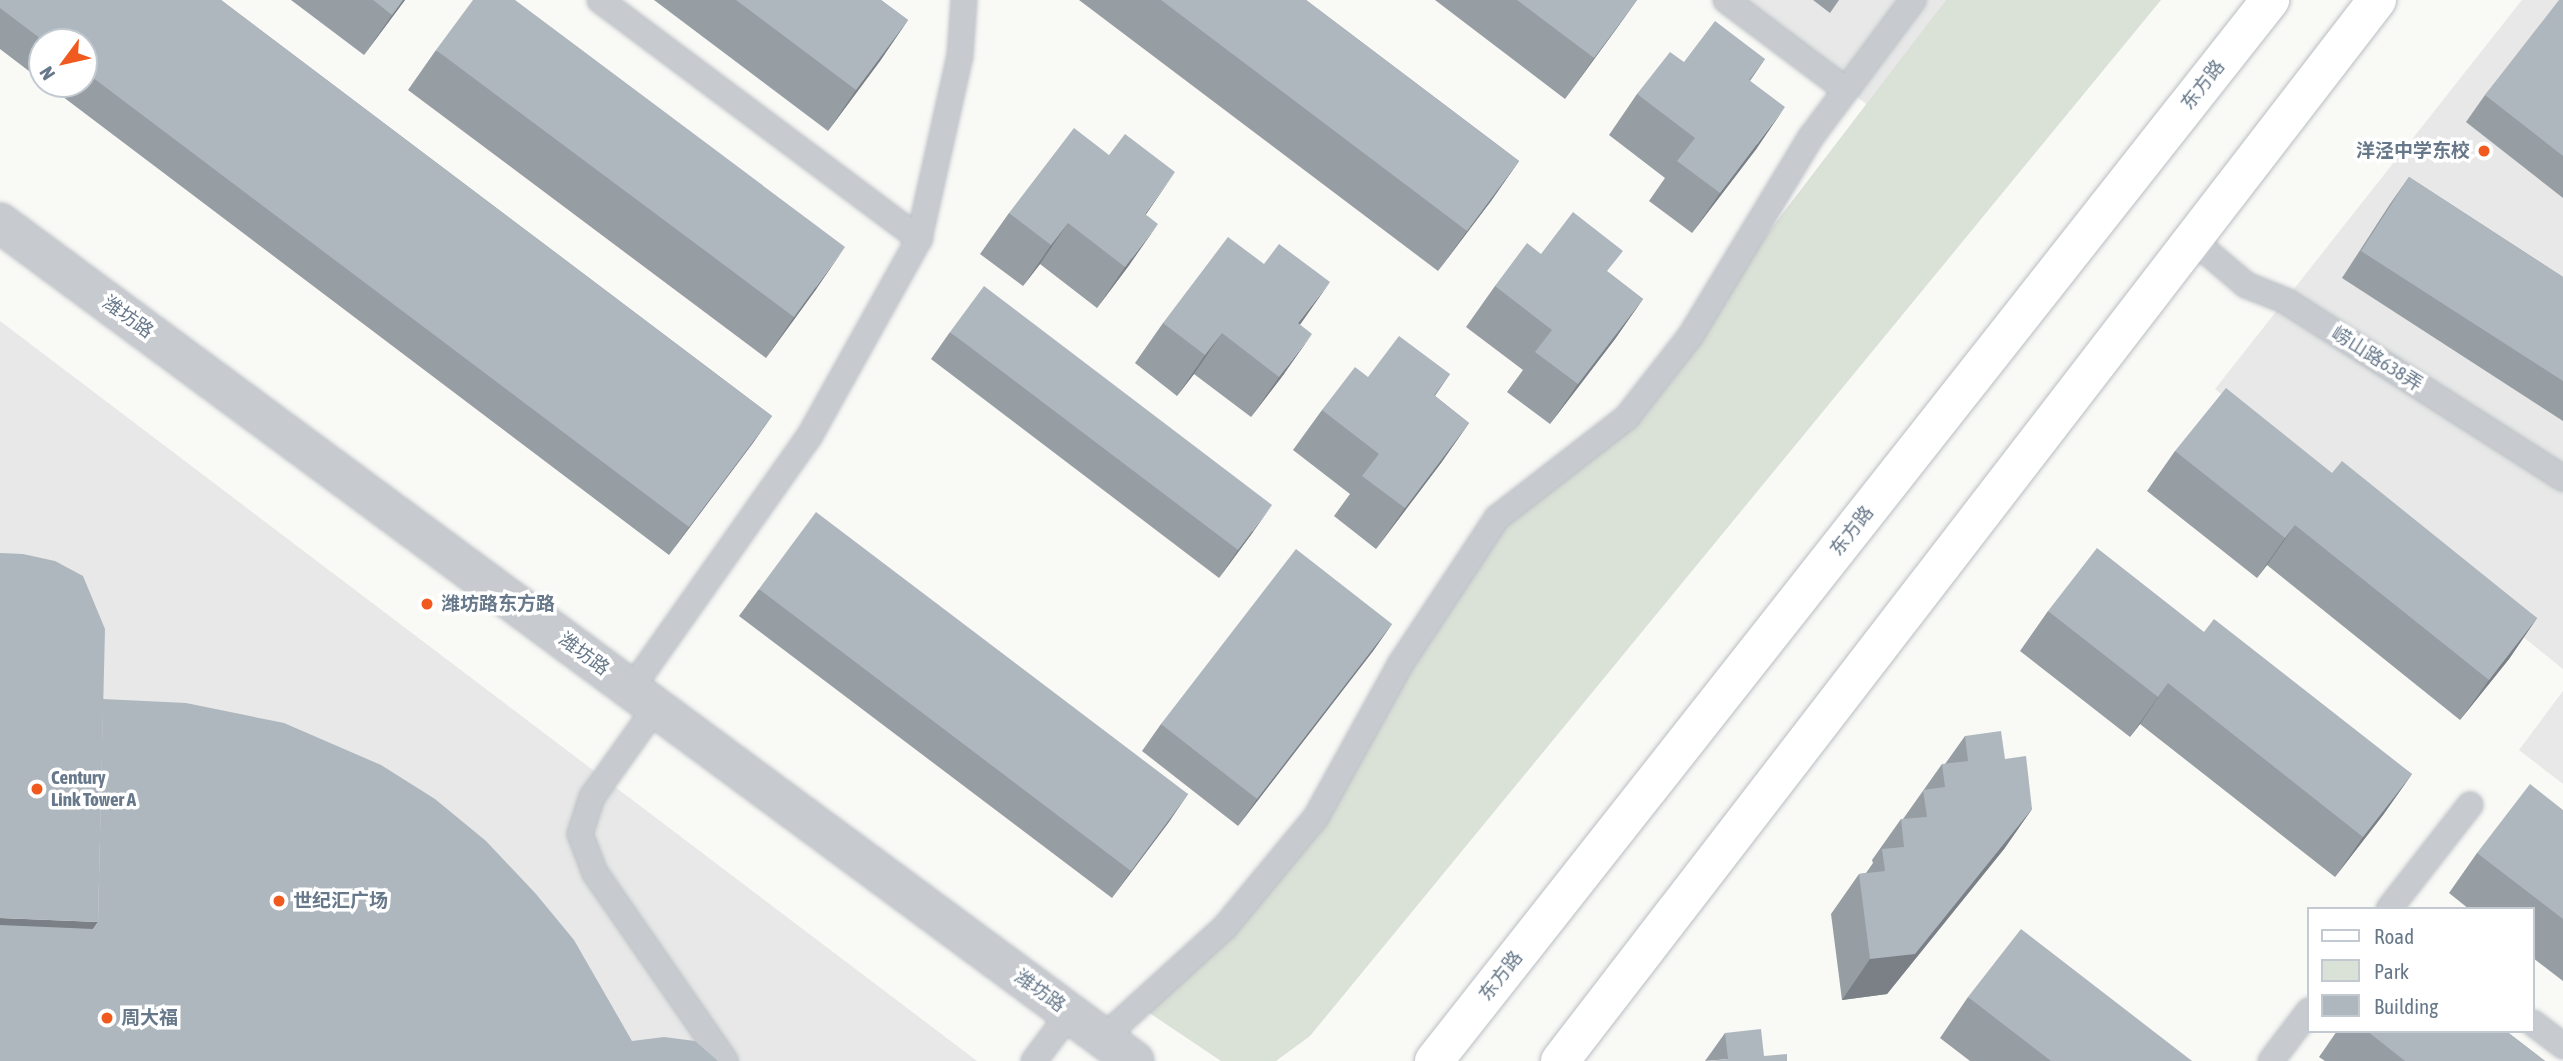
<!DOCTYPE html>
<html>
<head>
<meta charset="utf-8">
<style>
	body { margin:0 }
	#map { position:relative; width:2563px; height:1061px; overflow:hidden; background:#f9f9f6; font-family:"Asap Condensed","Noto Sans SC",sans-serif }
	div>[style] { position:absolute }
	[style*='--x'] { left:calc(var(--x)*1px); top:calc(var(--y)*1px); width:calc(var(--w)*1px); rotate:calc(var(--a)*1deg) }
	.built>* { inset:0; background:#e7e8e7 }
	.green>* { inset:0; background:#dae1d7 }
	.roads { filter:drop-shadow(0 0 2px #b9bec3) drop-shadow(0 0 2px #b9bec3) }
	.service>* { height:24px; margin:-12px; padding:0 12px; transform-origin:12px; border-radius:12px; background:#c7cbcf }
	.tertiary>* { height:38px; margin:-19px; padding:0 19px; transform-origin:19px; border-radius:19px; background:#c7cbcf }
	.secondary>* { height:38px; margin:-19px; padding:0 19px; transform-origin:19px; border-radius:19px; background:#fff }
	.wall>* { inset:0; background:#969da3 }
	.shaded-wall>* { inset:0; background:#7a8085 }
	.building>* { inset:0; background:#afb7be }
	.dots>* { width:19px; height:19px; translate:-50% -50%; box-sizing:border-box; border:4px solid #fff; border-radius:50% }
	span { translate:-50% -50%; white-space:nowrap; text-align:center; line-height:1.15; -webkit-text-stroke:7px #fff; paint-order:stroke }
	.street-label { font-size:19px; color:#66788a }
	.poi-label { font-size:19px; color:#66788a; font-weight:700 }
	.right { translate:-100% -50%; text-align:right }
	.left { translate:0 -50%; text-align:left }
	.legend { position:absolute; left:2307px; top:907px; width:228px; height:126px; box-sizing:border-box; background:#fff; border:2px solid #c2c9d0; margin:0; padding:9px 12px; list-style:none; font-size:21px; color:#66788a }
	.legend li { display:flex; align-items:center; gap:14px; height:35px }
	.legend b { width:35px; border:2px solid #c2c9d0 }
	.north { position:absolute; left:28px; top:28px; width:70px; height:70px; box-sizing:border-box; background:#fff; border:2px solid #c2c9d0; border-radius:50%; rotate:237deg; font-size:19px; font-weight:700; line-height:28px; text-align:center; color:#66788a }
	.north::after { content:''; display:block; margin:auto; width:24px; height:32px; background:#f05a1f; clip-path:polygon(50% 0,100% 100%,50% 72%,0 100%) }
</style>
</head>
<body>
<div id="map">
	<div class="built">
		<i style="clip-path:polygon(1726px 0,1946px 0,1869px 106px)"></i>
		<i style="clip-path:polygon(2522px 0,2563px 0,2563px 669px,2215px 389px)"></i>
		<i style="clip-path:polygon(0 321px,977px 1061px,0 1061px)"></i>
		<i style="clip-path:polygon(2563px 691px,2563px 784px,2519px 750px)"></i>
	</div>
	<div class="green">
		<i style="clip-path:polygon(1946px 0,2161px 0,1310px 1036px,1276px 1061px,1221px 1061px,1139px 1006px,1316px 817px,1497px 518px,1627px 417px)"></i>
	</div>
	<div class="roads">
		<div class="service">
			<i style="--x:600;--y:0;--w:399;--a:36.8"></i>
			<i style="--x:1726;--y:0;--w:150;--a:36.9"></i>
			<i style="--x:2193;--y:240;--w:70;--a:40.3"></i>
			<i style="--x:2246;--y:285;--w:43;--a:21.8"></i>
			<i style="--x:2286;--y:301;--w:329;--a:32.6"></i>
			<i style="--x:631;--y:689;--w:309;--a:-54.8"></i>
			<i style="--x:809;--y:437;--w:227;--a:-60.9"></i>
			<i style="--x:919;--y:239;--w:188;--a:-77.4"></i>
			<i style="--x:960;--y:56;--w:56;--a:-85.9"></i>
			<i style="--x:656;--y:707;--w:110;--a:125.4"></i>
			<i style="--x:592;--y:797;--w:39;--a:108"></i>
			<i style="--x:580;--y:834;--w:42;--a:69"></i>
			<i style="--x:595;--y:873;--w:229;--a:55.3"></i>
			<i style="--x:2389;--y:909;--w:132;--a:-52.1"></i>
			<i style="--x:2533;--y:1023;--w:38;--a:37"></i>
			<i style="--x:1103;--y:1038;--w:165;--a:-42.3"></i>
			<i style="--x:1225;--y:927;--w:143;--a:-50.4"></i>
			<i style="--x:1316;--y:817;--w:176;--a:-61.1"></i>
			<i style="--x:1401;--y:663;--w:174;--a:-56.5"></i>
			<i style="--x:1497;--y:518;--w:165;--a:-37.8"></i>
			<i style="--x:1627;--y:417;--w:104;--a:-52"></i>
			<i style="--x:1691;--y:335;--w:232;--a:-58.8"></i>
			<i style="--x:1811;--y:137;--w:171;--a:-53.3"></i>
			<i style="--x:1034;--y:1061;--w:60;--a:-53.1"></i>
			<i style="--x:2271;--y:1061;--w:63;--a:-52.8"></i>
		</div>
		<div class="tertiary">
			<i style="--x:0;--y:223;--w:1410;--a:36.46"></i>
		</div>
		<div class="secondary">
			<i style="--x:1434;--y:1061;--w:1351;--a:-51.76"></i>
			<i style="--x:1560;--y:1061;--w:1339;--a:-52.4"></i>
		</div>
	</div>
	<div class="wall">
		<i style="clip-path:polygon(0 0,221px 0,772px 416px,669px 555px,46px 84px,84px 84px,84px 42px,42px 42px,42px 81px,0 49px)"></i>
		<i style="clip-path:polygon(291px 0,405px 0,364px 55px)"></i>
		<i style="clip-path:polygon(654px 0,881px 0,908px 20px,880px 61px,828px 131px)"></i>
		<i style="clip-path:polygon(1079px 0,1306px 0,1519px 161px,1491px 201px,1438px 271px)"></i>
		<i style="clip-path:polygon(1435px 0,1637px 0,1565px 99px)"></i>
		<i style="clip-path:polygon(1813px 0,1839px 0,1830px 13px)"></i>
		<i style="clip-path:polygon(2563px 0,2563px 198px,2466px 122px,2485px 95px)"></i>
		<i style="clip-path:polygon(436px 50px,817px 288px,766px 358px,408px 90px)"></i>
		<i style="clip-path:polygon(1765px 59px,1750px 81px,1757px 148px,1692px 233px,1649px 201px,1665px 178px,1609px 135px,1637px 94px,1684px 62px)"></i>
		<i style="clip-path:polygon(2409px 177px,2563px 277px,2563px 421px,2342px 278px,2390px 204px)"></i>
		<i style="clip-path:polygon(1009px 213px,1146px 215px,1130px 264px,1097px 308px,1040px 264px,1023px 286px,980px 254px)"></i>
		<i style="clip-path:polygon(1541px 254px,1608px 272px,1643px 299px,1615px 339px,1550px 424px,1507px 392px,1523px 370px,1466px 327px,1495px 286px)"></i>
		<i style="clip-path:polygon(1264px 264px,1300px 325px,1284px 374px,1251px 417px,1194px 374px,1177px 396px,1135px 363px,1163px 323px)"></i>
		<i style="clip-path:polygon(950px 332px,1253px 532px,1219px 578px,931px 359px)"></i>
		<i style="clip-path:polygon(1450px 374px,1435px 396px,1469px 423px,1441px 463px,1376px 549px,1334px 516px,1350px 494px,1293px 450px,1322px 410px,1368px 377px)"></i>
		<i style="clip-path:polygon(2175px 451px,2332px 473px,2537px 618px,2509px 659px,2460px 720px,2267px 565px,2257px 578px,2147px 491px)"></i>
		<i style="clip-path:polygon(759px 589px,1188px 794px,1112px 898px,739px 616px)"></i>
		<i style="clip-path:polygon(2048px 611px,2204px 632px,2412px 774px,2383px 815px,2335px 877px,2140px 724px,2130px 737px,2020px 651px)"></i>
		<i style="clip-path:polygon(1392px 624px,1373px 651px,1238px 826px,1142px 751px,1161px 724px)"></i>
		<i style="clip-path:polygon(1965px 736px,2005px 759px,2032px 809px,2004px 849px,1887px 994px,1842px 1000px,1831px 914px,1859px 874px,1866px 873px,1873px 863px,1872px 860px,1901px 819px,1903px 819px,1942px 764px,1945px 764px)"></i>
		<i style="clip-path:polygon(2563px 810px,2563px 981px,2533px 958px,2533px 909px,2469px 909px,2449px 893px,2477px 853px)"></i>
		<i style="clip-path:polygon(1968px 997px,2192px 1061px,1970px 1061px,1940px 1038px)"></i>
		<i style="clip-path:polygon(2337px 1031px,2506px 1031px,2545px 1061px,2325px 1061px,2319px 1057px)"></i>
		<i style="clip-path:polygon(1725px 1033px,1764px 1056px,1705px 1061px)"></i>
	</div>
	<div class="shaded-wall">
		<i style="clip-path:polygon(403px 0,405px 0,364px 55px,392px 15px)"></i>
		<i style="clip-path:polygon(1637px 0,1617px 28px,1565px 99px,1594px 58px)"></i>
		<i style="clip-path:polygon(908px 20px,880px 61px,828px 131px,856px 90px)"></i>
		<i style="clip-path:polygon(1785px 107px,1757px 148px,1692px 233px,1720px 193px)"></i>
		<i style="clip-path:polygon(1519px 161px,1491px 201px,1438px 271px,1467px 231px)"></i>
		<i style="clip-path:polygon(1175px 172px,1147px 213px,1116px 254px,1145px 214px)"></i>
		<i style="clip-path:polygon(1068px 223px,1040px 264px,1023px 286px,1051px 245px)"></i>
		<i style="clip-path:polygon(1158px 224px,1130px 264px,1097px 308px,1125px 267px)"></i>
		<i style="clip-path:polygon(845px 247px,817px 288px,766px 358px,794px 317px)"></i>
		<i style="clip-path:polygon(1330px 282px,1302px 322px,1270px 364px,1298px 323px)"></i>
		<i style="clip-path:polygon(1643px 299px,1615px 339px,1550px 424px,1578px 384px)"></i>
		<i style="clip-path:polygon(1222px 333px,1194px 374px,1177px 396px,1205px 355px)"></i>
		<i style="clip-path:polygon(1312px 334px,1284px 374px,1251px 417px,1279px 377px)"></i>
		<i style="clip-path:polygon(772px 416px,753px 443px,669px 555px,689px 527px)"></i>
		<i style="clip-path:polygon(1469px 423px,1441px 463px,1376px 549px,1405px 508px)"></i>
		<i style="clip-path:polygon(1272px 505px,1253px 532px,1219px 578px,1238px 550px)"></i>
		<i style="clip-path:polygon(2295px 525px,2267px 565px,2257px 578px,2285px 538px)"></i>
		<i style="clip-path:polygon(2537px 618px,2509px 659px,2460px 720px,2489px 680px)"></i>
		<i style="clip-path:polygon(1392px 624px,1373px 651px,1238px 826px,1257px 799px)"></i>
		<i style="clip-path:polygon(2168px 683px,2140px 724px,2130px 737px,2158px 697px)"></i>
		<i style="clip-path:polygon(2412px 774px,2383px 815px,2335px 877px,2363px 837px)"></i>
		<i style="clip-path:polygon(1188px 794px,1169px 822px,1112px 898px,1131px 871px)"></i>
		<i style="clip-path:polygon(2032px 809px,2004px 849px,1887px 994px,1842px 1000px,1870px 959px)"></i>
		<i style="clip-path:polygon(0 918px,98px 922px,70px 962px,0 959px)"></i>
	</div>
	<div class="building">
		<i style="clip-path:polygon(0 0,221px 0,772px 416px,689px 527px,84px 71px,84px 42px,45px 42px,0 8px)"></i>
		<i style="clip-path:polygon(373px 0,403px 0,392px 15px)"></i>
		<i style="clip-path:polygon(473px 0,515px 0,845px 247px,794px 317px,436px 50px)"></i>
		<i style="clip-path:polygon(736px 0,881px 0,908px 20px,856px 90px)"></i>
		<i style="clip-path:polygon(1161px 0,1306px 0,1519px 161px,1467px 231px)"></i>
		<i style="clip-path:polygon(1517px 0,1637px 0,1594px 58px)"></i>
		<i style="clip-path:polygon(2559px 0,2563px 0,2563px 156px,2485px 95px)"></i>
		<i style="clip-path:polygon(1715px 21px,1765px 59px,1749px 80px,1785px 107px,1720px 193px,1677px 161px,1695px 138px,1637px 94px,1670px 52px,1684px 62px)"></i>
		<i style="clip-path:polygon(1074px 128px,1109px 155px,1125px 134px,1175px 172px,1145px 214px,1158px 224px,1125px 267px,1068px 223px,1051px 245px,1009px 213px)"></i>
		<i style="clip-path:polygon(2409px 177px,2563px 277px,2563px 381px,2361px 251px)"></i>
		<i style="clip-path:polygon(1573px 212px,1623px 251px,1607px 271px,1643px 299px,1578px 384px,1535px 352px,1552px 330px,1495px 286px,1527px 243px,1541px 254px)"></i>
		<i style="clip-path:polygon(1228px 237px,1264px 264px,1279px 244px,1330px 282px,1298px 323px,1312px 334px,1279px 377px,1222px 333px,1205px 355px,1163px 323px)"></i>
		<i style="clip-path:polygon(984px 286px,1272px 505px,1238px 550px,950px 332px)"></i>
		<i style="clip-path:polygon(1399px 336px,1450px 374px,1434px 395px,1469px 423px,1405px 508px,1362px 476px,1379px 454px,1322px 410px,1355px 367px,1368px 377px)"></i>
		<i style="clip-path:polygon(2226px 388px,2332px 473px,2342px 461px,2537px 618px,2489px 680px,2295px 525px,2285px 538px,2175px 451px)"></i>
		<i style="clip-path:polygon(816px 512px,1188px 794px,1131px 871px,759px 589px)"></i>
		<i style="clip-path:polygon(2097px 548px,2204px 632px,2214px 619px,2412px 774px,2363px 837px,2168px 683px,2158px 697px,2048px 611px)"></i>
		<i style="clip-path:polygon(1296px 549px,1392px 624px,1257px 799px,1161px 724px)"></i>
		<i style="clip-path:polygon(0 553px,23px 554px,55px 561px,83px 576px,105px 629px,98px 922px,0 918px)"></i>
		<i style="clip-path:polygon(103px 699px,186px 703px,284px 723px,381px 765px,435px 799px,486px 841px,536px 894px,574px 940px,632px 1041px,664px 1037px,695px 1041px,718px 1061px,0 1061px,0 925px,93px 929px,98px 922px)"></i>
		<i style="clip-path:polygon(2001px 731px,2005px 759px,2026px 756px,2032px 809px,1915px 954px,1870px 959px,1859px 874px,1885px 871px,1882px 849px,1904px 847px,1901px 819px,1927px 817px,1923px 790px,1945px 787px,1942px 764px,1968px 761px,1965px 736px)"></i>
		<i style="clip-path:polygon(2530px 784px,2563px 810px,2563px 919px,2477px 853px)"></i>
		<i style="clip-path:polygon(2021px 929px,2192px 1061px,2051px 1061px,1968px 997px)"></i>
		<i style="clip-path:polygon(1761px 1029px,1764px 1056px,1787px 1054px,1787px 1061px,1708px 1061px,1728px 1059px,1725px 1033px)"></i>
		<i style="clip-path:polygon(2367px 1031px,2506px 1031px,2545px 1061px,2405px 1061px)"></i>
	</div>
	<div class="dots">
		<i style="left:2484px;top:151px;background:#f05a1f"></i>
		<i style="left:427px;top:604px;background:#f05a1f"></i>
		<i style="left:37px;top:789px;background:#f05a1f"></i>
		<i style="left:279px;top:901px;background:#f05a1f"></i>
		<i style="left:107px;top:1018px;background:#f05a1f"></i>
	</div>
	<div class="street-label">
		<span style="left:2203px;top:85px;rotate:-52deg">东方路</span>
		<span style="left:128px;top:317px;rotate:36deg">潍坊路</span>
		<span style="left:2377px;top:359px;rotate:32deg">崂山路638弄</span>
		<span style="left:1852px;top:531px;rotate:-52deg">东方路</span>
		<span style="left:584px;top:654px;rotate:37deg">潍坊路</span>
		<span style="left:1501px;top:976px;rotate:-52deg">东方路</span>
		<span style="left:1040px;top:991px;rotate:36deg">潍坊路</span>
	</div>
	<div class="poi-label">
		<span class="right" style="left:2470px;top:151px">洋泾中学东校</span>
		<span class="left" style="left:441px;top:604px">潍坊路东方路</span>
		<span class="left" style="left:51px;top:789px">Century<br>Link Tower A</span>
		<span class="left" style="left:293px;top:901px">世纪汇广场</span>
		<span class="left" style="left:121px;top:1018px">周大福</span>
	</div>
	<ul class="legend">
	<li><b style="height:9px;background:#fff"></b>Road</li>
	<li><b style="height:19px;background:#dae1d7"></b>Park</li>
	<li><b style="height:19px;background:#afb7be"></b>Building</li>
	</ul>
	<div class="north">N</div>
</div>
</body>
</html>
